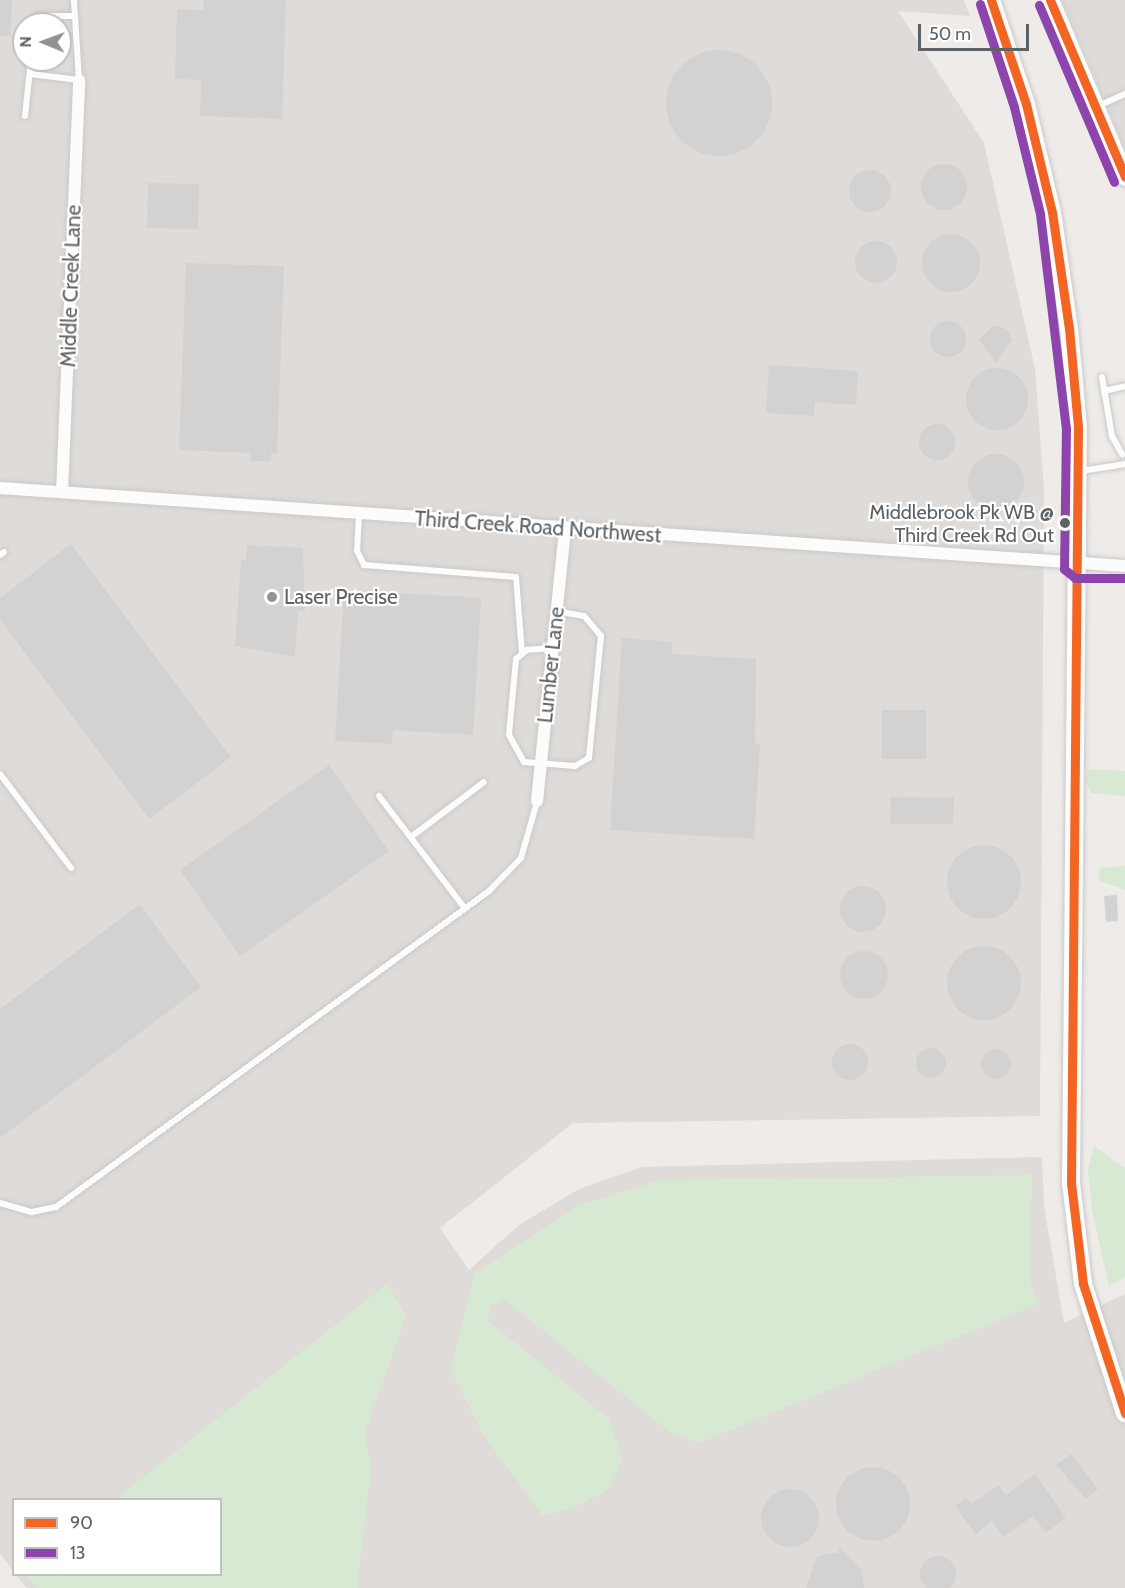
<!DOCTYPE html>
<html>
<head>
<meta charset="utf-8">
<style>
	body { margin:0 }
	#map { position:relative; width:1125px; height:1588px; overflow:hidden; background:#eeebe8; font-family:Cabin,sans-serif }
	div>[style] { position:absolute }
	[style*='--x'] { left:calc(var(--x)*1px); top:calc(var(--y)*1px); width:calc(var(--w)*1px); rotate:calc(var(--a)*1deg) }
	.industrial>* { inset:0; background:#dedbd8 }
	.green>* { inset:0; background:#d8e9d3 }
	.building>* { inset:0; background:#d4d2d1 }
	.round { border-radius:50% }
	.roads { filter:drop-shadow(0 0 2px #cacaca) drop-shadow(0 0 2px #cacaca) }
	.service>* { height:6px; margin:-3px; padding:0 3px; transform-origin:3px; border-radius:3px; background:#fcfcfc }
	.minor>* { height:12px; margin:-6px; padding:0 6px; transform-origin:6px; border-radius:6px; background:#fcfcfc }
	.secondary>* { height:18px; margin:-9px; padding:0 9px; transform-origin:9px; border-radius:9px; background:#fcfcfc }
	.bus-1>* { height:9px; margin:-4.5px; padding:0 4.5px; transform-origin:4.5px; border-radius:4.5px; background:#f26522 }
	.bus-2>* { height:9px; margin:-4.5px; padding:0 4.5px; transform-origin:4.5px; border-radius:4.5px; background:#8e44ad }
	.dots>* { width:16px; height:16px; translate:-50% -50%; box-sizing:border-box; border:3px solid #fff; border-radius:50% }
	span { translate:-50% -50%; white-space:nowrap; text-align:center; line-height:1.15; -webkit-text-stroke:4.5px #fff; paint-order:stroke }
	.bus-label { font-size:20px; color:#5d6266 }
	.right { translate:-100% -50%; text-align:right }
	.street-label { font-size:21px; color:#5d6266 }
	.poi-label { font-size:21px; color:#5d6266 }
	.left { translate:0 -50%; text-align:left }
	.legend { position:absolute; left:12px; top:1498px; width:210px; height:78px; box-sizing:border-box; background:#fff; border:2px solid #bec0c2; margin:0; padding:8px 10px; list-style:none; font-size:18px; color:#5d6266 }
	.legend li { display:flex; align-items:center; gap:12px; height:30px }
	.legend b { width:30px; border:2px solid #bec0c2 }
	.north { position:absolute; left:12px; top:12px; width:60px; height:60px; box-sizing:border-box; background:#fff; border:2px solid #bec0c2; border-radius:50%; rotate:271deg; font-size:16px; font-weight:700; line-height:24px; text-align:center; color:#5d6266 }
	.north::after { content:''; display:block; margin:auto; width:21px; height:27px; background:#909294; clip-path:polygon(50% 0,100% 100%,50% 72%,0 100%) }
	.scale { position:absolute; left:918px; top:24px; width:111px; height:27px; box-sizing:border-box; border:3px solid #5d6266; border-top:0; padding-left:8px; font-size:18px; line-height:21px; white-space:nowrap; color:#5d6266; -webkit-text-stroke:4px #fff; paint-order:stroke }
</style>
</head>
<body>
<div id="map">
	<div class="industrial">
		<i style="clip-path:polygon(evenodd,0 0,964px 0,970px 16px,898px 11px,984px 143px,1035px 369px,1044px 488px,1040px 1116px,573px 1123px,440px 1228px,469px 1270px,519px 1225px,579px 1189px,642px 1167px,1042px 1157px,1044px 1206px,1064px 1323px,1125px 1294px,1125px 1588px,27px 1588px,16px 1575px,220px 1574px,220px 1500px,14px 1500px,13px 1571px,0 1553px,0 0,24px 24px,60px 24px,60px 60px,24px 60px,24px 24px)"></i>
		<i style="clip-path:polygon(1061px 0,1125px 0,1125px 149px,1068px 14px)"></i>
	</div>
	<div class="green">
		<i style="clip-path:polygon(1089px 769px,1125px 771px,1125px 796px,1092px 793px,1085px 782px)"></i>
		<i style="clip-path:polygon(1125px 866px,1125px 890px,1098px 880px,1100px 868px)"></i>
		<i style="clip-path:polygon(1094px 1146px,1125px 1168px,1125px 1277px,1109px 1286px,1092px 1210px,1088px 1169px)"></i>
		<i style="clip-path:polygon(1032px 1175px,1029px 1277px,1038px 1304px,699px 1443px,671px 1433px,504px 1299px,491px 1306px,487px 1320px,609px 1419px,622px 1460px,609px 1489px,574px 1507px,543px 1516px,483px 1435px,451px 1369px,475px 1273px,580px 1205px,660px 1180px)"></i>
		<i style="clip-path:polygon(387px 1284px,406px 1316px,365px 1432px,371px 1469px,357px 1588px,37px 1588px,26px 1575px,220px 1574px,220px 1500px,116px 1499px)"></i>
	</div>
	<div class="building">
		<i style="clip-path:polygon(0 0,12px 0,10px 36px,0 36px)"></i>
		<i style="clip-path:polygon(204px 0,286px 0,282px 119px,200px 116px,201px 80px,175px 79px,177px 9px,203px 10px)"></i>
		<i class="round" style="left:666px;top:50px;width:106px;height:106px"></i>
		<i class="round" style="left:921px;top:164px;width:46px;height:46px"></i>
		<i class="round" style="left:849px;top:170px;width:42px;height:42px"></i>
		<i style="clip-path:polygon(148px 183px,199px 184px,198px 229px,147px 228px)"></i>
		<i class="round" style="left:922px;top:234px;width:58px;height:58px"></i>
		<i class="round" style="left:855px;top:241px;width:42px;height:42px"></i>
		<i style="clip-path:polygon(186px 263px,284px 266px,277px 453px,271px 453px,271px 461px,251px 461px,251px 453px,179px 450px)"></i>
		<i class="round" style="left:930px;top:321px;width:36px;height:36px"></i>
		<i style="clip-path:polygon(994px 325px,1008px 330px,1012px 340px,996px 363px,979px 339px)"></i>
		<i style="clip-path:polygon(769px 365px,858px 371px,856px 405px,815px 402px,814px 416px,766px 413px)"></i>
		<i class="round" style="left:966px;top:368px;width:62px;height:62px"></i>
		<i class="round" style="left:919px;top:424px;width:36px;height:36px"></i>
		<i class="round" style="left:968px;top:454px;width:56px;height:56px"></i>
		<i style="clip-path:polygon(71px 544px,231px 757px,149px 819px,0 619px,0 598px)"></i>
		<i style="clip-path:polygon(247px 545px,303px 548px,305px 611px,298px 611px,295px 657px,235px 646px,241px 560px,246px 561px)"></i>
		<i style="clip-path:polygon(344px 590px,481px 598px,473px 735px,393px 730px,392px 744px,335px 741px)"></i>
		<i style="clip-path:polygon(622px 638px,672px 642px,672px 654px,756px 659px,755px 744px,760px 744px,754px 839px,610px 830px)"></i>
		<i style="clip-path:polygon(882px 710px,926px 710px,926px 759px,882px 759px)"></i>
		<i style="clip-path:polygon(329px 765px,389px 851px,240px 956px,180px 870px)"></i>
		<i style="clip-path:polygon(891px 797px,954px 798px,953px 824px,890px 824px)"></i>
		<i class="round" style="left:947px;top:845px;width:74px;height:74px"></i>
		<i class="round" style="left:840px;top:886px;width:46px;height:46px"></i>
		<i style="clip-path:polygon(1117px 895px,1118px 921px,1106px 922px,1104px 896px)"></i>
		<i style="clip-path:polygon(140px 904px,201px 987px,0 1138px,0 1009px)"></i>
		<i class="round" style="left:947px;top:946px;width:74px;height:74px"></i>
		<i class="round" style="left:840px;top:951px;width:48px;height:48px"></i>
		<i class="round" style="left:832px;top:1044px;width:36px;height:36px"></i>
		<i class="round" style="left:916px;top:1048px;width:30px;height:30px"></i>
		<i class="round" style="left:981px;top:1049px;width:30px;height:30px"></i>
		<i style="clip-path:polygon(1071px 1454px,1098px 1489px,1086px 1499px,1056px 1465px)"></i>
		<i class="round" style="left:836px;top:1467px;width:74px;height:74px"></i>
		<i style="clip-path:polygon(1035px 1474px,1066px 1518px,1046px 1533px,1033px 1516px,1003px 1537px,992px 1521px,976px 1534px,955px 1506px,966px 1498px,971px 1504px,999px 1485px,1006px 1495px)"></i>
		<i class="round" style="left:761px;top:1489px;width:58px;height:58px"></i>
		<i style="clip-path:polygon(839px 1547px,862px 1570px,864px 1588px,806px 1588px,817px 1556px,839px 1552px)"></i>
		<i class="round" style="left:920px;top:1556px;width:36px;height:36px"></i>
	</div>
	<div class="roads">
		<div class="service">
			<i style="--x:35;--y:24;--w:8;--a:-83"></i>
			<i style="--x:36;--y:16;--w:38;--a:0"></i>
			<i style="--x:30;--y:74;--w:49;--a:7"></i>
			<i style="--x:79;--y:80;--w:80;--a:-93.6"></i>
			<i style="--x:1098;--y:106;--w:30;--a:-24"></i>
			<i style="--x:25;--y:116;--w:56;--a:-83.9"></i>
			<i style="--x:1102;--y:377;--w:60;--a:80.4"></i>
			<i style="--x:1112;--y:436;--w:21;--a:61"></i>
			<i style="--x:1104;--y:391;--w:22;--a:-13"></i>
			<i style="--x:1081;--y:471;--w:45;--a:-9"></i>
			<i style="--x:359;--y:514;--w:37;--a:93"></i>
			<i style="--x:357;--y:551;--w:16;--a:63"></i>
			<i style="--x:364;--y:565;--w:152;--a:4.5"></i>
			<i style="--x:516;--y:577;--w:76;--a:85.5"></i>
			<i style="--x:0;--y:555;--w:5;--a:-37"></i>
			<i style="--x:553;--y:648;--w:26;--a:176"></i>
			<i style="--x:527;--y:650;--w:14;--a:141"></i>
			<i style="--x:516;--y:659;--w:76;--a:95.3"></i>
			<i style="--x:509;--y:735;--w:31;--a:61"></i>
			<i style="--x:524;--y:762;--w:51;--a:4.5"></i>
			<i style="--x:575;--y:766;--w:16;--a:-30"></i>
			<i style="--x:589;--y:758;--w:123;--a:-84.4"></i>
			<i style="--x:601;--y:636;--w:26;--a:-130"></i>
			<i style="--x:584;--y:616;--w:28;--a:-170"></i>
			<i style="--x:0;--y:774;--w:118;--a:52.9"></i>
			<i style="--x:379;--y:796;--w:140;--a:52.6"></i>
			<i style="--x:411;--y:837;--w:91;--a:-37"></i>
			<i style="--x:0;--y:1203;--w:33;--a:16"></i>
			<i style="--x:32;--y:1212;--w:25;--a:-12"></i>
			<i style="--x:56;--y:1207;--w:536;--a:-36.12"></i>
			<i style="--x:489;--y:891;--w:46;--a:-45.9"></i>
			<i style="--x:521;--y:858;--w:58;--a:-74.1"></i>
		</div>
		<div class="minor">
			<i style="--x:0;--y:488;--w:1128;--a:3.97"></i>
			<i style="--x:62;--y:492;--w:412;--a:-87.6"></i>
			<i style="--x:537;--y:801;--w:273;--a:-84.1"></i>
		</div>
		<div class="secondary">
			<i style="--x:991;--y:0;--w:110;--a:71.4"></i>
			<i style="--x:1026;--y:104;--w:111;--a:76.5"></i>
			<i style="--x:1052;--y:212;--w:117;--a:81.7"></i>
			<i style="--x:1069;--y:328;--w:99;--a:84.8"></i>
			<i style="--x:1078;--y:427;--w:756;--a:90.53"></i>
			<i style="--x:1071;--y:1183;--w:102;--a:83.2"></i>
			<i style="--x:1083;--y:1284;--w:136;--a:72"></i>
			<i style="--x:1050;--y:0;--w:192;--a:67"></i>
		</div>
	</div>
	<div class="bus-1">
		<i style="--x:991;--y:0;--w:110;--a:71.4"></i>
		<i style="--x:1026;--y:104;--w:111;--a:76.5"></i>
		<i style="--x:1052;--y:212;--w:117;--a:81.7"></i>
		<i style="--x:1069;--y:328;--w:99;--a:84.8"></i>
		<i style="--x:1078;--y:427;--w:756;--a:90.53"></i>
		<i style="--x:1071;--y:1183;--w:102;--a:83.2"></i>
		<i style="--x:1083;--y:1284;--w:136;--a:72"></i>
		<i style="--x:1050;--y:0;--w:192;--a:67"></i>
	</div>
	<div class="bus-2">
		<i style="--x:980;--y:4;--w:108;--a:71.7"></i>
		<i style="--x:1014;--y:107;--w:110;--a:76.3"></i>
		<i style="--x:1040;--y:214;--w:216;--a:83.1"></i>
		<i style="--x:1066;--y:428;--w:141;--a:90.8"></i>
		<i style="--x:1064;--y:569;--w:14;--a:39"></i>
		<i style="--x:1075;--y:578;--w:50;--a:0"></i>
		<i style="--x:1039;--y:5;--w:192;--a:67"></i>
	</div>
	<div class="dots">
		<i style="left:1065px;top:523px;background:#5d6266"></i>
		<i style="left:272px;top:597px;background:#909294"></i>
	</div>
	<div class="bus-label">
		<span class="right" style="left:1054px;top:524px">Middlebrook Pk WB @<br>Third Creek Rd Out</span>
	</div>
	<div class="street-label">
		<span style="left:71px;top:286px;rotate:-88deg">Middle Creek Lane</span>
		<span style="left:538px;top:527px;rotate:4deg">Third Creek Road Northwest</span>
		<span style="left:551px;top:665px;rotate:-84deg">Lumber Lane</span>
	</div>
	<div class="poi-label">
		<span class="left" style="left:284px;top:597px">Laser Precise</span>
	</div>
	<ul class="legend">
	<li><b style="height:8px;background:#f26522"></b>90</li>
	<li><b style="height:8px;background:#8e44ad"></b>13</li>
	</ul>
	<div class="north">N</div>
	<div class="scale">50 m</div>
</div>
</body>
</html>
